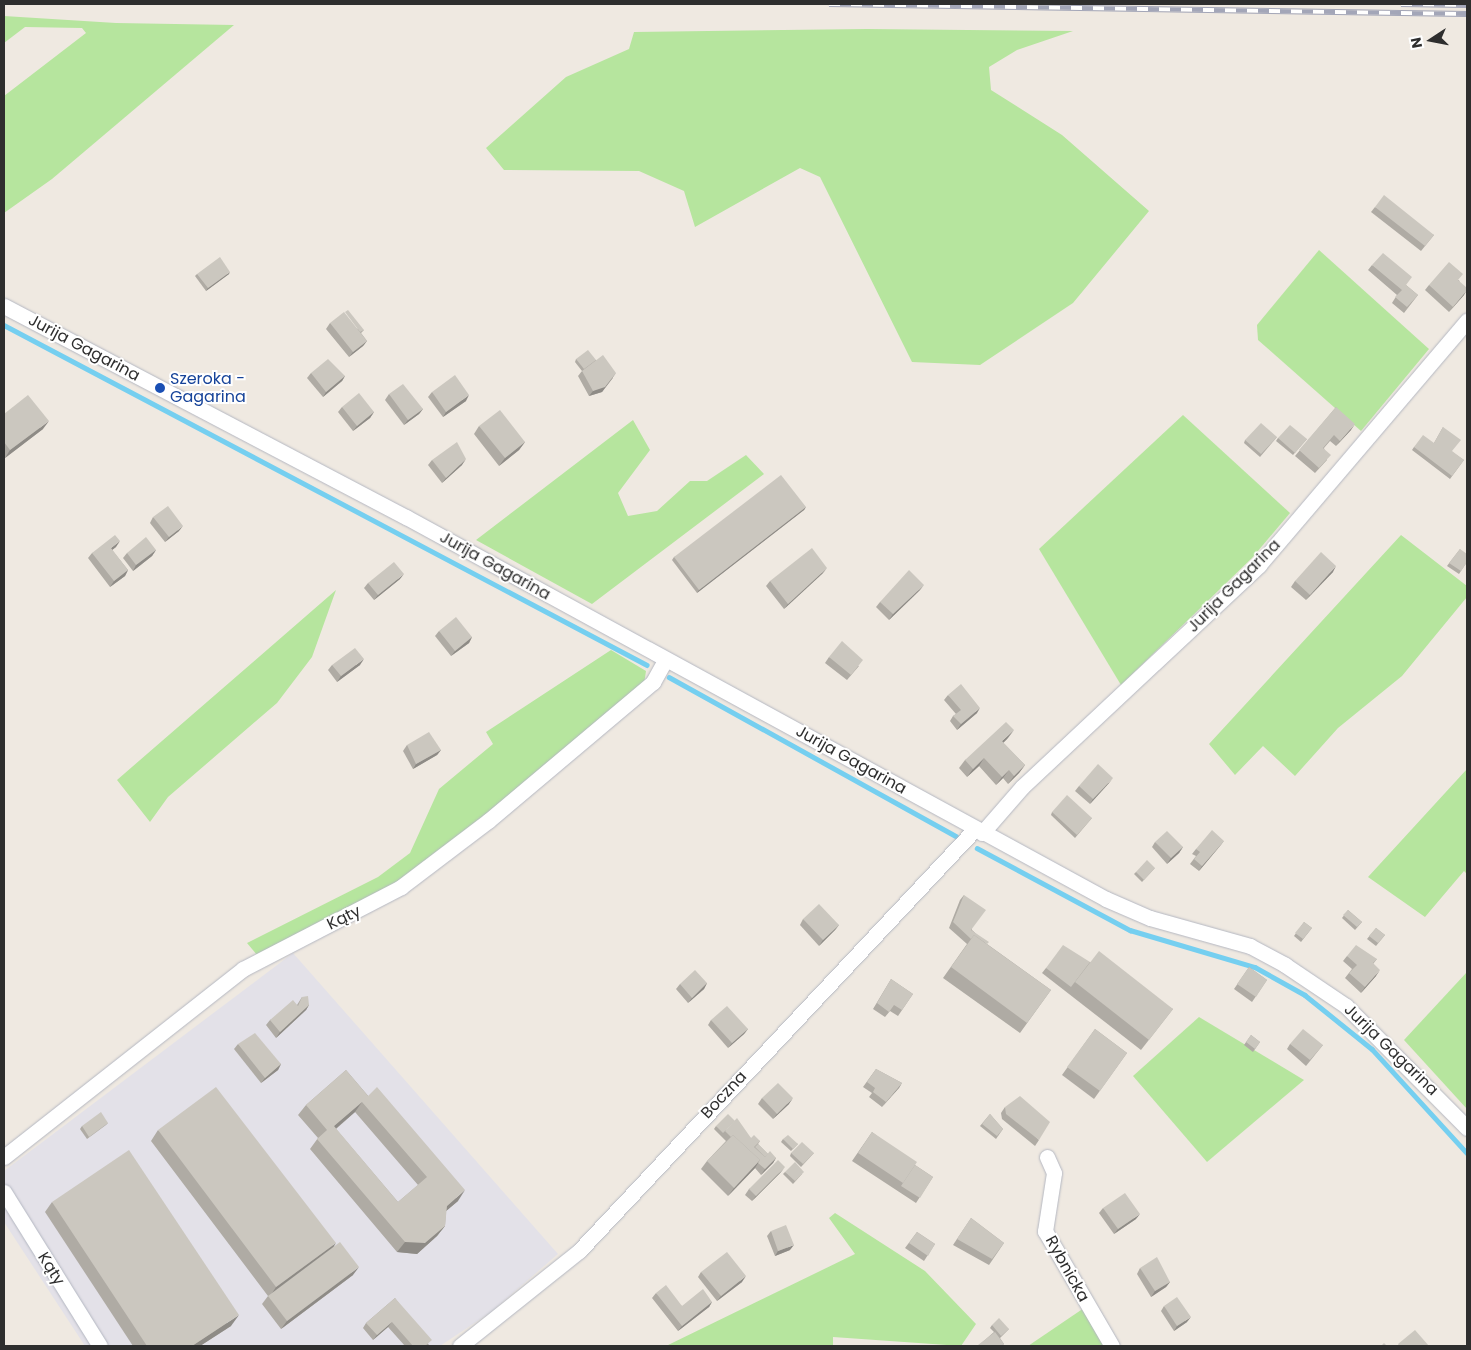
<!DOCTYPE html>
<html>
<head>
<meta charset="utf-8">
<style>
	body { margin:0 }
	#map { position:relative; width:1471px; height:1350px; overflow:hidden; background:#efe9e1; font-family:Poppins,sans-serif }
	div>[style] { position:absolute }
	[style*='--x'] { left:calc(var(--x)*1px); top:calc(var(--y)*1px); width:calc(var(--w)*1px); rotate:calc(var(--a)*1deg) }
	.industrial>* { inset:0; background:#e3e1e8 }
	.green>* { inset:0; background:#b6e59e }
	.stream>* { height:4.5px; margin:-2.25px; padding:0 2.25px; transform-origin:2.25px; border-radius:2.25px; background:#75cff0 }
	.roads { filter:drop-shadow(0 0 1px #b4b7c1) drop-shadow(0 0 1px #b4b7c1) }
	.minor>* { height:15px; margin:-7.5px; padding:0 7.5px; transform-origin:7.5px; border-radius:7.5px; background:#fff }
	.rail>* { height:5.5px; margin-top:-2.75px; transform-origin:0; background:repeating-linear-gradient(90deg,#fff 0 11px,#a3a6b8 0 22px); box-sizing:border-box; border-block:1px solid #a3a6b8 }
	.wall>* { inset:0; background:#afaba4 }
	.shaded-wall>* { inset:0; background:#8e8b86 }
	.building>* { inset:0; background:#cbc7bf }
	.dots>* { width:14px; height:14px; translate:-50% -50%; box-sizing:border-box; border:2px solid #fff; border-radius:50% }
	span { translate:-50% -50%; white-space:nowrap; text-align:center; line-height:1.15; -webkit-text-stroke:4px #fff; paint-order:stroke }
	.street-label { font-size:16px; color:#2e2e2e }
	.transit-label { font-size:16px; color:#164399 }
	.left { translate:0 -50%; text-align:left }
	.frame { position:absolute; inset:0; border:5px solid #2e2e2e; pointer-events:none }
	.north { position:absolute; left:1406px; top:15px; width:50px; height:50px; -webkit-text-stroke:4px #fff; paint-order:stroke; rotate:259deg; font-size:14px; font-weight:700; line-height:20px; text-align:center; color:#2e2e2e }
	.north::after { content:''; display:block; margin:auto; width:18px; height:22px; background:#2e2e2e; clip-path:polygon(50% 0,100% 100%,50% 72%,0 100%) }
</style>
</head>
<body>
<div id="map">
	<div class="industrial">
		<i style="clip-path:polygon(293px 953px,558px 1254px,491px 1312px,440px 1346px,85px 1346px,4px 1222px,4px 1171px)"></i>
	</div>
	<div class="green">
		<i style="clip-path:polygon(4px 16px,116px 23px,234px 25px,52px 179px,4px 213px,4px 96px,86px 33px,82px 28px,25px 27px,4px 43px)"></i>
		<i style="clip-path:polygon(867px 29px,1073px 31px,1017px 50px,989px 67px,991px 90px,1062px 135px,1149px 211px,1073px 303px,980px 365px,912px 362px,820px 177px,800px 168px,695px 227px,684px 191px,639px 171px,504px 170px,486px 148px,566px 77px,629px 49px,634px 32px)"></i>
		<i style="clip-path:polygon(1319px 250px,1429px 349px,1361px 431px,1258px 340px,1257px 325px)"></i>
		<i style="clip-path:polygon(1183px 415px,1290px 513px,1252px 558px,1121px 685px,1039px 549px)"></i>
		<i style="clip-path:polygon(633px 420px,650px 450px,618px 493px,628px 516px,657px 511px,690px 481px,707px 481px,746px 455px,764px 474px,592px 604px,476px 540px)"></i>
		<i style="clip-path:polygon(1401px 535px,1467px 586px,1467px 597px,1402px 676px,1338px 728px,1295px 776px,1263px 746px,1235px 775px,1209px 744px)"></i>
		<i style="clip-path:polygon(336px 590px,312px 657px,277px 703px,168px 797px,150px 822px,117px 780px)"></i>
		<i style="clip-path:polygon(611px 650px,646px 671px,644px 684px,511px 797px,383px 892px,257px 955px,247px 943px,378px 877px,410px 853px,439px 789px,493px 744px,486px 732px)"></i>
		<i style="clip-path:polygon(1467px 769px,1467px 874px,1464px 871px,1425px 917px,1368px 877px)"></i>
		<i style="clip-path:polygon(1467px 972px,1467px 1109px,1404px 1040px)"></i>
		<i style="clip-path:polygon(1199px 1017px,1304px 1080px,1207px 1162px,1133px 1076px)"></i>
		<i style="clip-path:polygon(835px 1213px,925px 1271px,976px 1324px,961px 1346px,833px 1337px,833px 1346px,666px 1346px,855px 1254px,829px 1218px)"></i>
		<i style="clip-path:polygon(1084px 1308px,1108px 1346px,1028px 1346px)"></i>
	</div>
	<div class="stream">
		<i style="--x:4;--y:325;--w:727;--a:27.87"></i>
		<i style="--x:669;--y:677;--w:328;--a:29"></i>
		<i style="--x:977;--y:848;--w:174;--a:28.2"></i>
		<i style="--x:1130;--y:930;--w:130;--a:16.5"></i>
		<i style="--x:1255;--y:967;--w:57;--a:29.2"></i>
		<i style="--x:1305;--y:995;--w:86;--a:38.9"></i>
		<i style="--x:1372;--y:1049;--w:141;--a:47.6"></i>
	</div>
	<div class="roads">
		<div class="minor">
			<i style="--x:4;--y:306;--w:454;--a:27.7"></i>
			<i style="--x:406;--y:517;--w:797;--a:28.62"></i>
			<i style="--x:1106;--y:899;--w:48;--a:23.4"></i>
			<i style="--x:1150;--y:918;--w:104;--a:15.6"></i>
			<i style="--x:1250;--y:946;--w:40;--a:28"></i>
			<i style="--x:1285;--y:965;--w:73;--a:33.9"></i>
			<i style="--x:1346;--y:1006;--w:172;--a:45.2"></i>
			<i style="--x:982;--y:833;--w:61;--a:-49"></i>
			<i style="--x:1022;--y:787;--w:325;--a:-43.1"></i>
			<i style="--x:1259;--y:565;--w:321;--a:-49.6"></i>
			<i style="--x:4;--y:1157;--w:304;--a:-38.2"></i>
			<i style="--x:243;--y:969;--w:178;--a:-27.4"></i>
			<i style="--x:401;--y:887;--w:109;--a:-37.2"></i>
			<i style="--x:488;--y:821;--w:216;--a:-40.1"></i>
			<i style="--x:653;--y:682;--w:26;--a:-61"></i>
			<i style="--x:1047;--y:1157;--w:17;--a:66"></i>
			<i style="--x:1054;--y:1173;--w:59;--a:98.8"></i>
			<i style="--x:1045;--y:1231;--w:133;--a:59.8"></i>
			<i style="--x:4;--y:1192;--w:181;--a:58.1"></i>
			<i style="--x:460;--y:1346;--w:152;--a:-38.6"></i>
			<i style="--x:579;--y:1251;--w:579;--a:-46.82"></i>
		</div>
	</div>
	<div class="rail">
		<i style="--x:829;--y:4;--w:638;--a:0.9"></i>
		<i style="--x:1401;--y:4;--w:66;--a:0.9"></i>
	</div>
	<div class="wall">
		<i style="clip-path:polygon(1375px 207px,1434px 235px,1421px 251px,1371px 212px)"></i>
		<i style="clip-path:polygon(1372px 265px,1406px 285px,1418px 295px,1404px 313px,1392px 303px,1397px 295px,1368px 270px)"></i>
		<i style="clip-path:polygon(197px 274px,229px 274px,206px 291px,195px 276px)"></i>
		<i style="clip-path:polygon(1459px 280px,1464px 295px,1449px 312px,1425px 290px,1429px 285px)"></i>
		<i style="clip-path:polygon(330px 323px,364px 330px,361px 333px,367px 341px,363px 346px,349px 357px,326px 329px)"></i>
		<i style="clip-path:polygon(576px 359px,596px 360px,613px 378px,602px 392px,589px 396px,578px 376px,582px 371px,575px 362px)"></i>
		<i style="clip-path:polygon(311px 373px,345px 376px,342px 381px,323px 397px,307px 378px)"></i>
		<i style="clip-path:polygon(432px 392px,466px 401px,443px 417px,428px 397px)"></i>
		<i style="clip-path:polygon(389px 394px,423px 409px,419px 414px,404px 425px,385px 400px)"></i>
		<i style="clip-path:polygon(342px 407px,374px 412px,370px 418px,353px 431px,338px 412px)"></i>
		<i style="clip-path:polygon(1336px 407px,1351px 430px,1336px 446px,1330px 441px,1324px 448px,1327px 460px,1315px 473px,1295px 456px)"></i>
		<i style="clip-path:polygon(4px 414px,43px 429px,5px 458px,4px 457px)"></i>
		<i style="clip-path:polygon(479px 426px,525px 442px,519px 450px,499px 466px,474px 434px)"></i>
		<i style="clip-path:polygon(1443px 427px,1452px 452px,1464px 460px,1450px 479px,1412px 450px,1414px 447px,1434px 443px)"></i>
		<i style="clip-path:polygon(1277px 437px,1260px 457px,1244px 443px,1245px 440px)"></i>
		<i style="clip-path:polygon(1278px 438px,1307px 439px,1293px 455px,1276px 441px)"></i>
		<i style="clip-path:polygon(432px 460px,462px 465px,442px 483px,428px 465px)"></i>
		<i style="clip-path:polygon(806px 507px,804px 510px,697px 593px,672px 560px,674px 557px)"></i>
		<i style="clip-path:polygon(153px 517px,179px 531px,165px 542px,150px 523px)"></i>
		<i style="clip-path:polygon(116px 547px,112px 550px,128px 570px,125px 576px,110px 587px,88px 558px,92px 553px)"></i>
		<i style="clip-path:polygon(1460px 549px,1467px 562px,1459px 574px,1447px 566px)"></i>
		<i style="clip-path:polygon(156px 550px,152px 556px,133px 571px,123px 558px,127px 553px)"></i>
		<i style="clip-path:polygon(1333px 572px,1306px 600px,1291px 587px,1295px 581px)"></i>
		<i style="clip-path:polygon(823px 573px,784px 609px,766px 586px,770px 581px)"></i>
		<i style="clip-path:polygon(400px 579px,374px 600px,364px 588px,368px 583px)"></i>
		<i style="clip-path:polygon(920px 590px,889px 620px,876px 607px,880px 602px)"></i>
		<i style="clip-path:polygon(439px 631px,472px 637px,469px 643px,451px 656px,435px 636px)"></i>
		<i style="clip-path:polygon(829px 657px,859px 666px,847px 680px,825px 663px)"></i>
		<i style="clip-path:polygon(332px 665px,360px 665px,337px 682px,328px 670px)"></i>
		<i style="clip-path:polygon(948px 695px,977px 713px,957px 730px,950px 721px,953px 716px,956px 714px,944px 700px)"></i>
		<i style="clip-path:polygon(1008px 738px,1003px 743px,1025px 765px,1019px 773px,1008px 784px,1003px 778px,996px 785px,979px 766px,967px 777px,959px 768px,965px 760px)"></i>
		<i style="clip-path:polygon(407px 745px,441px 750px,437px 755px,413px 769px,403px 751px)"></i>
		<i style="clip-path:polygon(1109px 783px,1090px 804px,1075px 791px,1079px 786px)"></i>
		<i style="clip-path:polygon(1052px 812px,1092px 818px,1075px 838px,1051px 815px)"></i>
		<i style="clip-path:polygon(1224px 841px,1199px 871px,1190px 864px,1196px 856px,1192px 854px,1196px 849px)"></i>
		<i style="clip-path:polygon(1155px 842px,1183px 847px,1179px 853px,1167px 864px,1152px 847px)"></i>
		<i style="clip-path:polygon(1155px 868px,1142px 882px,1134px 874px,1136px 872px)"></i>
		<i style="clip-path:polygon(964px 895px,972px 930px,987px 944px,1051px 990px,1020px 1033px,943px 978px,967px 944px,949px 928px,960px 900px)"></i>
		<i style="clip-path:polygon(1348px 910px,1362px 922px,1355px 930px,1342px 918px)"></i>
		<i style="clip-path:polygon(803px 919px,839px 925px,835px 930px,819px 946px,800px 925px)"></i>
		<i style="clip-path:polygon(1304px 922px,1312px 928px,1301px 942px,1294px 936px)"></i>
		<i style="clip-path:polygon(1376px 928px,1385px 935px,1376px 946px,1367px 939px)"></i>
		<i style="clip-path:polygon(1347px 956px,1377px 959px,1373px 964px,1376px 976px,1361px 993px,1345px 978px,1352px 969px,1343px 961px)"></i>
		<i style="clip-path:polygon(1090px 962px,1173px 1009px,1141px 1050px,1042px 973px,1046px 968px)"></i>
		<i style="clip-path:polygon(1249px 967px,1267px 980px,1252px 1002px,1234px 989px)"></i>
		<i style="clip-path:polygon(891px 979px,913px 994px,898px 1016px,890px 1011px,885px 1017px,873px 1009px)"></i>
		<i style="clip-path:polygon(707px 983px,704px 989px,688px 1003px,676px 989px,680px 984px)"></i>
		<i style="clip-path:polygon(302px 997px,309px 1005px,306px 1010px,276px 1038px,266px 1025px,270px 1020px,297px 1005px)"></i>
		<i style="clip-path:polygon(711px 1020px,748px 1029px,744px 1034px,728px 1048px,708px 1025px)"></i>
		<i style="clip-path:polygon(1095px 1029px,1127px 1053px,1094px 1099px,1062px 1075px)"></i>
		<i style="clip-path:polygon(1251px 1035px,1260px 1042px,1253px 1052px,1244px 1045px)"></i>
		<i style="clip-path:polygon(238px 1044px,281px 1064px,278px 1070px,261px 1083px,234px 1049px)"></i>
		<i style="clip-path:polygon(1290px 1044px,1323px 1045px,1306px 1066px,1287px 1049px)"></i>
		<i style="clip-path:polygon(876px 1069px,902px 1083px,882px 1107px,869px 1097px,872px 1093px,863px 1087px)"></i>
		<i style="clip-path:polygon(evenodd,346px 1070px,458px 1201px,446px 1211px,445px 1226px,437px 1236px,417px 1254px,397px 1252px,310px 1149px,318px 1138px,298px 1115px,306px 1105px,346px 1070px,355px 1112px,418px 1185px,398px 1202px,336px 1129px,355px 1112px)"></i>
		<i style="clip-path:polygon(762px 1098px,789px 1104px,773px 1119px,758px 1104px)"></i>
		<i style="clip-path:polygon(1005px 1107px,1039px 1140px,1035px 1146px,1002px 1119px,1001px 1113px)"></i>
		<i style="clip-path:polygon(990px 1114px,1003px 1129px,996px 1139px,980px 1126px)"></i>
		<i style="clip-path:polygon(108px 1123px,106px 1125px,87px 1139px,80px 1129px,82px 1126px)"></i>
		<i style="clip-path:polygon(716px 1126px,751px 1138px,760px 1141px,758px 1144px,768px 1154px,776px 1158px,773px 1163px,761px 1175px,755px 1168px,728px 1196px,701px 1169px,707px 1161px,726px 1141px,714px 1129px)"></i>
		<i style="clip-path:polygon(158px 1130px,334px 1246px,353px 1275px,281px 1329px,262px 1304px,268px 1296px,151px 1141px)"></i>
		<i style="clip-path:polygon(872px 1132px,915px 1165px,933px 1177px,916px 1203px,852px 1161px)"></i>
		<i style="clip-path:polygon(783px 1139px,798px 1144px,791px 1151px,781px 1142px)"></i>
		<i style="clip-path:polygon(791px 1153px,814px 1153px,801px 1167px,790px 1156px)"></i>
		<i style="clip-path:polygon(781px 1172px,752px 1201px,745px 1195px,749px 1189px)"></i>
		<i style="clip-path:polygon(785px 1172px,802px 1174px,793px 1184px,783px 1174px)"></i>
		<i style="clip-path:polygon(52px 1202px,231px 1326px,200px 1346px,133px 1346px,45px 1212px)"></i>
		<i style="clip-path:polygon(1103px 1208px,1136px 1219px,1114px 1234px,1099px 1213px)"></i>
		<i style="clip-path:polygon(971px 1218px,1004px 1243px,989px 1265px,953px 1245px)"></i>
		<i style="clip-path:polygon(771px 1231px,790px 1250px,775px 1256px,767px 1236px)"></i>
		<i style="clip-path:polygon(917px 1232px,935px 1244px,924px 1261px,905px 1248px)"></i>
		<i style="clip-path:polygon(1140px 1268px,1170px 1282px,1166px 1287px,1151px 1297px,1137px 1274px)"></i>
		<i style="clip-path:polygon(701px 1272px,742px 1282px,717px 1301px,698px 1277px)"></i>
		<i style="clip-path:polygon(656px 1293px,682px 1306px,712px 1302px,709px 1307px,678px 1331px,652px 1298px)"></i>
		<i style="clip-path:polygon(395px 1298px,429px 1345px,428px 1346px,405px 1346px,388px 1327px,373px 1340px,363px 1328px,366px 1323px)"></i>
		<i style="clip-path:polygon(1164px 1306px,1187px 1322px,1174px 1331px,1161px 1311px)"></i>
		<i style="clip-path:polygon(992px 1325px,1009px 1329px,1000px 1338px,1004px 1344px,1002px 1346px,978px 1346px,994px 1332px,990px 1328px)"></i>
	</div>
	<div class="shaded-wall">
		<i style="clip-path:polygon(230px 272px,229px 274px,206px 291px,208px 288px)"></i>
		<i style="clip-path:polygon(1467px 290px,1464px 295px,1449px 312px,1453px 307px)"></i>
		<i style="clip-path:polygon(367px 341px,363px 346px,349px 357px,353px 352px)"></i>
		<i style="clip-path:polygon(616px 373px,602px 392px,589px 396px,593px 391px)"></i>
		<i style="clip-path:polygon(345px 376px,342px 381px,323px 397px,326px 392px)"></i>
		<i style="clip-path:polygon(469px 395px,466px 401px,443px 417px,446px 412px)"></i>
		<i style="clip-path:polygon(423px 409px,419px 414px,404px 425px,408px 420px)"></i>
		<i style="clip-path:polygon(374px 412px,370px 418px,353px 431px,357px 426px)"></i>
		<i style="clip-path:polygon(49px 421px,43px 429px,5px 458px,10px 450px)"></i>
		<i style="clip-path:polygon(1355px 424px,1351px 430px,1336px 446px,1340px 441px)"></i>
		<i style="clip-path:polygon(525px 442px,519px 450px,499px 466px,505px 458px)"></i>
		<i style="clip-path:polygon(466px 459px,462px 465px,442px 483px,446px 478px)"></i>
		<i style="clip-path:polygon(806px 507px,804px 510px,697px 593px,699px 590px)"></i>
		<i style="clip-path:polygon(183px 526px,179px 531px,165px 542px,169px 537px)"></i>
		<i style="clip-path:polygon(120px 541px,116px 547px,107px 554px,111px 548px)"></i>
		<i style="clip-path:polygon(156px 550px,152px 556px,133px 571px,136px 565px)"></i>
		<i style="clip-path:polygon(1336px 566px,1333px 572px,1306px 600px,1310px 595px)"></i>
		<i style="clip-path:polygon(827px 568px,823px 573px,784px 609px,788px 604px)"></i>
		<i style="clip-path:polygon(128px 570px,125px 576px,110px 587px,114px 581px)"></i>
		<i style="clip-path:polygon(404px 574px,400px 579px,374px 600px,378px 595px)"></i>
		<i style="clip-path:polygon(924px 585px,920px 590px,889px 620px,893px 614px)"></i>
		<i style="clip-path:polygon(472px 637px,469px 643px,451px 656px,455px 651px)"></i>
		<i style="clip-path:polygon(364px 659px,360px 665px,337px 682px,341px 676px)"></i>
		<i style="clip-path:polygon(980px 708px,977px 713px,957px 730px,961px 724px)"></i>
		<i style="clip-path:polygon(1014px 730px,1008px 738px,997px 749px,1002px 741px)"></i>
		<i style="clip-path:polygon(441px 750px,437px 755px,413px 769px,416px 764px)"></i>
		<i style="clip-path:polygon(984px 758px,979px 766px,967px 777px,973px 769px)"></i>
		<i style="clip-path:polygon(1025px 765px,1019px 773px,1008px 784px,1014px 776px)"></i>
		<i style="clip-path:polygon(1009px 770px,1003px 778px,996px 785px,1002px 777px)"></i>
		<i style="clip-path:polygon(1113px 778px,1109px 783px,1090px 804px,1093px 799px)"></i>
		<i style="clip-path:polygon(1224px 841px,1220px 846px,1199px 871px,1202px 866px)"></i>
		<i style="clip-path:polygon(1183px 847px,1179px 853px,1167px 864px,1171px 858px)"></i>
		<i style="clip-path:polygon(839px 925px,835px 930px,819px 946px,823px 940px)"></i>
		<i style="clip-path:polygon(1380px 970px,1376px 976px,1361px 993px,1365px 987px)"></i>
		<i style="clip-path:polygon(707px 983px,704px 989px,688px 1003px,692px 998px)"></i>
		<i style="clip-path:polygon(309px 1005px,306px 1010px,276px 1038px,280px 1032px)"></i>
		<i style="clip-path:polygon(748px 1029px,744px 1034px,728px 1048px,732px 1043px)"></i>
		<i style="clip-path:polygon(281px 1064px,278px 1070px,261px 1083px,265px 1078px)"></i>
		<i style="clip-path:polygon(902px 1083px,899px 1088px,882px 1107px,886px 1102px)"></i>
		<i style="clip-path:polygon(793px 1098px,789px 1104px,773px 1119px,777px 1114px)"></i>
		<i style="clip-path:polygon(362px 1102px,355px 1112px,326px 1137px,334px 1126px)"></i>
		<i style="clip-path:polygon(776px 1158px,773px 1163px,761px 1175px,765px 1169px)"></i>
		<i style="clip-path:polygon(760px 1160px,755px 1168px,728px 1196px,734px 1188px)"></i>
		<i style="clip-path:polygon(785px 1167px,781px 1172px,752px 1201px,756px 1196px)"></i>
		<i style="clip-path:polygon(465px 1190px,458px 1201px,439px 1217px,447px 1206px)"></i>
		<i style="clip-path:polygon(1140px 1214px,1136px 1219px,1114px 1234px,1118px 1229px)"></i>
		<i style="clip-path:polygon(445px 1226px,437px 1236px,417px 1254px,397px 1252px,405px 1242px)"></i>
		<i style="clip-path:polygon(336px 1243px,329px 1254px,269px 1298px,276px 1287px)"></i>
		<i style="clip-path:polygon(794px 1245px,790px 1250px,775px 1256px,778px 1251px)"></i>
		<i style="clip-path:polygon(359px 1267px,353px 1275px,281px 1329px,287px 1321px)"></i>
		<i style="clip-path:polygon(746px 1276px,742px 1282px,717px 1301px,721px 1296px)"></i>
		<i style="clip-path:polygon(1170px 1282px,1166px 1287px,1151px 1297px,1155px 1291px)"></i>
		<i style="clip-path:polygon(712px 1302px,709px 1307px,678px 1331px,682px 1326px)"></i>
		<i style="clip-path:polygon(239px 1315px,231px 1326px,200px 1346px,192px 1346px)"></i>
		<i style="clip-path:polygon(1191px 1317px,1187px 1322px,1174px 1331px,1177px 1326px)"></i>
		<i style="clip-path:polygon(392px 1322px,388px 1327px,373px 1340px,377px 1335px)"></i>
	</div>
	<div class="building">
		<i style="clip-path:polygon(1384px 195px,1434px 235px,1425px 246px,1375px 207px)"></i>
		<i style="clip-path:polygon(1383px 253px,1412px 277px,1406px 285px,1418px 295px,1407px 307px,1395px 297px,1402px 290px,1372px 265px)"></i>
		<i style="clip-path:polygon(220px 257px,230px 272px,208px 288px,197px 274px)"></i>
		<i style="clip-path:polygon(1449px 262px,1463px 274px,1458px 280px,1467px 288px,1467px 290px,1453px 307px,1429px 285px)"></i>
		<i style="clip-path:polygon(348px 310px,364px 330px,360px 332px,345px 312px)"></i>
		<i style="clip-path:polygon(344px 312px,367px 341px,353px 352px,330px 323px)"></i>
		<i style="clip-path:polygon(588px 350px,596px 360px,584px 369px,576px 359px)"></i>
		<i style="clip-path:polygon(603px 355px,616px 373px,605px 387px,593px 391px,582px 371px)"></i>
		<i style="clip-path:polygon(328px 359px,345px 376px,326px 392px,311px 373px)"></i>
		<i style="clip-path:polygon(455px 375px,469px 395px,446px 412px,432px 392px)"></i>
		<i style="clip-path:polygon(403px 384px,423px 409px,408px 420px,389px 394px)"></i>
		<i style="clip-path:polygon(359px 393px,374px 412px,357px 426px,342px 407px)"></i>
		<i style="clip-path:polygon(28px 395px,49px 421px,10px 450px,4px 442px,4px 414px)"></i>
		<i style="clip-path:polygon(1336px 407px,1355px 424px,1340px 441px,1334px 435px,1323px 448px,1331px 455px,1319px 468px,1299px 450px)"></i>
		<i style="clip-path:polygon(500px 410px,525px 442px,505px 458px,479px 426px)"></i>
		<i style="clip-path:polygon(1261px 423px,1277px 437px,1261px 454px,1245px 440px)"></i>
		<i style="clip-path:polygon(1290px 425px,1307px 439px,1295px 453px,1278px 438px)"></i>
		<i style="clip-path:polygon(1443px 427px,1461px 440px,1452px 451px,1464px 460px,1452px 476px,1414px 447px,1423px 435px,1434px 443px)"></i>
		<i style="clip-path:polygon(457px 442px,466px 459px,446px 478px,432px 460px)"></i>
		<i style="clip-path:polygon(781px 475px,806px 507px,699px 590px,674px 557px)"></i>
		<i style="clip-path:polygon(168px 506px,183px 526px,169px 537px,153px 517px)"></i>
		<i style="clip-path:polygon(115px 535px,120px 541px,111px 548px,128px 570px,114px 581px,92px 553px)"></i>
		<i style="clip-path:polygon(146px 537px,156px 550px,136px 565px,127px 553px)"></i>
		<i style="clip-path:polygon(812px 548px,827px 568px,788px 604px,770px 581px)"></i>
		<i style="clip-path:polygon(1460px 549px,1467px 554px,1467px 562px,1461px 571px,1449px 563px)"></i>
		<i style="clip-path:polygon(1321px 552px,1336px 566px,1310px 595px,1295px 581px)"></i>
		<i style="clip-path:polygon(394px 562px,404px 574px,378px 595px,368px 583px)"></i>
		<i style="clip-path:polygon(909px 570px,924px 585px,893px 614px,880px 602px)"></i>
		<i style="clip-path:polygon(456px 617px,472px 637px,455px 651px,439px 631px)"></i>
		<i style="clip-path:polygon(842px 641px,863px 660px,851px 675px,829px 657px)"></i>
		<i style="clip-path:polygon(355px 648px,364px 659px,341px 676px,332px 665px)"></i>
		<i style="clip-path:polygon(961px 684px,980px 708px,961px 724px,953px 716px,961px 710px,948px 695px)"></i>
		<i style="clip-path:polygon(1006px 722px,1014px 730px,1002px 741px,1025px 765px,1014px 776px,1009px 770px,1002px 777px,984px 758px,973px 769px,965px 760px)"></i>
		<i style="clip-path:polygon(429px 732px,441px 750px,416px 764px,407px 745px)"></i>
		<i style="clip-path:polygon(1098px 764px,1113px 778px,1093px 799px,1079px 786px)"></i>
		<i style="clip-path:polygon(1067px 795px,1092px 818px,1077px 835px,1052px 812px)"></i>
		<i style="clip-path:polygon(1212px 830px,1224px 841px,1202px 866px,1194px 859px,1200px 852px,1196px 849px)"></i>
		<i style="clip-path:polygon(1167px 831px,1183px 847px,1171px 858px,1155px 842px)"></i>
		<i style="clip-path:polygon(1147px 860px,1155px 868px,1144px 880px,1136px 872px)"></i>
		<i style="clip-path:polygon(964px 895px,986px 910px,971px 930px,989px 942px,987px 944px,974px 935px,971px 939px,953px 922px)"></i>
		<i style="clip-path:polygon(819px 904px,839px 925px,823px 940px,803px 919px)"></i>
		<i style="clip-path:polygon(1348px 910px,1362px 922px,1357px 927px,1343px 915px)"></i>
		<i style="clip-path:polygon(1304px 922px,1312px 928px,1303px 939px,1295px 933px)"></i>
		<i style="clip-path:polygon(1376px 928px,1385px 935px,1378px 943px,1369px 936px)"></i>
		<i style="clip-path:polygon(974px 935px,1051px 990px,1027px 1023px,951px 967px)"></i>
		<i style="clip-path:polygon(1063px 945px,1090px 962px,1071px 987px,1046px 968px)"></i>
		<i style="clip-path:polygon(1356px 945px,1377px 959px,1373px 963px,1380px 970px,1365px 987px,1349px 973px,1357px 965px,1347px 956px)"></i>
		<i style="clip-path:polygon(1099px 951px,1173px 1009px,1149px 1040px,1075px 982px)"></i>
		<i style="clip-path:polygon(1249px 967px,1267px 980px,1256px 997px,1237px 984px)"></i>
		<i style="clip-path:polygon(695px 970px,707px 983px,692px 998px,680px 984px)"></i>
		<i style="clip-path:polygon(891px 979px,913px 994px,902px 1010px,894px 1005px,889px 1012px,877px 1003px)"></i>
		<i style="clip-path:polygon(308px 996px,309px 1005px,280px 1032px,270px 1020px,293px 1000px,298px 1006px,302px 997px)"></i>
		<i style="clip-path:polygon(727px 1006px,748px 1029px,732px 1043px,711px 1020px)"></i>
		<i style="clip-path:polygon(1095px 1029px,1127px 1053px,1100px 1091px,1067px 1067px)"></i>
		<i style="clip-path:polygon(1303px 1029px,1323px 1045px,1310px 1060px,1290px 1044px)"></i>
		<i style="clip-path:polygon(255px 1033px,281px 1064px,265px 1078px,238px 1044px)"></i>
		<i style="clip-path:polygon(1251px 1035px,1260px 1042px,1255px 1049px,1246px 1042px)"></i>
		<i style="clip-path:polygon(876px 1069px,902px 1083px,886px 1102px,873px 1092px,875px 1088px,867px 1082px)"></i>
		<i style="clip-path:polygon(evenodd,346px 1070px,368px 1096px,377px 1087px,465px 1190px,447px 1206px,445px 1226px,425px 1243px,405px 1242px,317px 1139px,327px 1130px,306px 1105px,346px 1070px,362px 1102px,427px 1177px,398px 1202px,334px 1126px,362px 1102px)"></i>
		<i style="clip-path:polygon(778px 1083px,793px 1098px,777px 1114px,762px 1098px)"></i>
		<i style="clip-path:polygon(216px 1087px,336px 1243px,276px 1287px,158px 1130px)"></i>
		<i style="clip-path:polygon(1020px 1096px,1050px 1122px,1039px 1140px,1006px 1114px,1005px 1107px)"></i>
		<i style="clip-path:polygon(101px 1112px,108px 1123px,89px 1137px,82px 1126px)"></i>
		<i style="clip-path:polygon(728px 1114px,735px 1121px,723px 1133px,716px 1126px)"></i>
		<i style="clip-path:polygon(990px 1114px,1003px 1129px,997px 1136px,982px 1124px)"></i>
		<i style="clip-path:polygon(737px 1118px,751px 1138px,754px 1135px,760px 1141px,754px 1147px,765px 1157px,770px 1151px,776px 1158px,765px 1169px,758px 1163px,760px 1160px,733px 1135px,731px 1137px,725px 1131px)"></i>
		<i style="clip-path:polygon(872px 1132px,917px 1162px,903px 1183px,858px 1153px)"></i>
		<i style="clip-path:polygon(733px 1135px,760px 1160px,734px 1188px,707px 1161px)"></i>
		<i style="clip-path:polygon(788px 1135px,798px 1144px,793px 1149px,783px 1139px)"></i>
		<i style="clip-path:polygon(802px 1142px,814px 1153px,803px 1164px,791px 1153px)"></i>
		<i style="clip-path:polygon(758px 1144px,768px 1154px,765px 1157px,755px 1147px)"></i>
		<i style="clip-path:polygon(129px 1150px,239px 1315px,192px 1346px,147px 1346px,52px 1202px)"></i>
		<i style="clip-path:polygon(778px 1160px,785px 1167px,756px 1196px,749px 1189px)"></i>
		<i style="clip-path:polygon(795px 1162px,804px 1172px,795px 1181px,785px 1172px)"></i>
		<i style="clip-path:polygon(915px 1165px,933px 1177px,920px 1198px,901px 1186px)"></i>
		<i style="clip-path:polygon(1125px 1193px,1140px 1214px,1118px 1229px,1103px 1208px)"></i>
		<i style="clip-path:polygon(971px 1218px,1004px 1243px,992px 1259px,957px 1239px)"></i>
		<i style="clip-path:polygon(786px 1225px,794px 1245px,778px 1251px,771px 1231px)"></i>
		<i style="clip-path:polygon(917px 1232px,935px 1244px,928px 1256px,909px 1243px)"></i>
		<i style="clip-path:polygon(340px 1242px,359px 1267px,287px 1321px,268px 1296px)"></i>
		<i style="clip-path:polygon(727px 1252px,746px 1276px,721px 1296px,701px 1272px)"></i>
		<i style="clip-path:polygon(1157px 1257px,1170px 1282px,1155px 1291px,1140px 1268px)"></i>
		<i style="clip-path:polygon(666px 1285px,682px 1306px,703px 1289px,712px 1302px,682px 1326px,656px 1293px)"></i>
		<i style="clip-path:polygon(1177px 1297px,1191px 1317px,1177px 1326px,1164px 1306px)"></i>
		<i style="clip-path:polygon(395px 1298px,432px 1340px,425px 1346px,413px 1346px,392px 1322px,377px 1335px,366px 1323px)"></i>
		<i style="clip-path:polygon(999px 1318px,1009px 1329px,1001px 1336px,992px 1325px)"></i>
		<i style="clip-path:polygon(1415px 1330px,1429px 1346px,1399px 1346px,1398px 1344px)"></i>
		<i style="clip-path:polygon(995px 1332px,1004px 1344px,1001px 1346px,979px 1346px,978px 1345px)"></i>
		<i style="clip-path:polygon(1384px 1343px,1387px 1346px,1381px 1346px)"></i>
	</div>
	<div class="dots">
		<i style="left:160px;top:388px;background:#1a4fb4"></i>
	</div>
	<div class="street-label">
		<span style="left:84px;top:348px;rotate:28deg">Jurija Gagarina</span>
		<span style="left:495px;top:566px;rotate:29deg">Jurija Gagarina</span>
		<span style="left:1234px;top:586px;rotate:-45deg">Jurija Gagarina</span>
		<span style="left:851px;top:760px;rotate:29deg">Jurija Gagarina</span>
		<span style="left:344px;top:918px;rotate:-26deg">Kąty</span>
		<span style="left:1391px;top:1050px;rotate:44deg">Jurija Gagarina</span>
		<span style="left:724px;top:1095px;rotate:-47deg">Boczna</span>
		<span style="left:51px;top:1269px;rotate:58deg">Kąty</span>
		<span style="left:1067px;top:1269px;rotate:61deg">Rybnicka</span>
	</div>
	<div class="transit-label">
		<span class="left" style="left:170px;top:388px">Szeroka -<br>Gagarina</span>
	</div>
	<div class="frame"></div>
	<div class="north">N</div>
</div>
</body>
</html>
